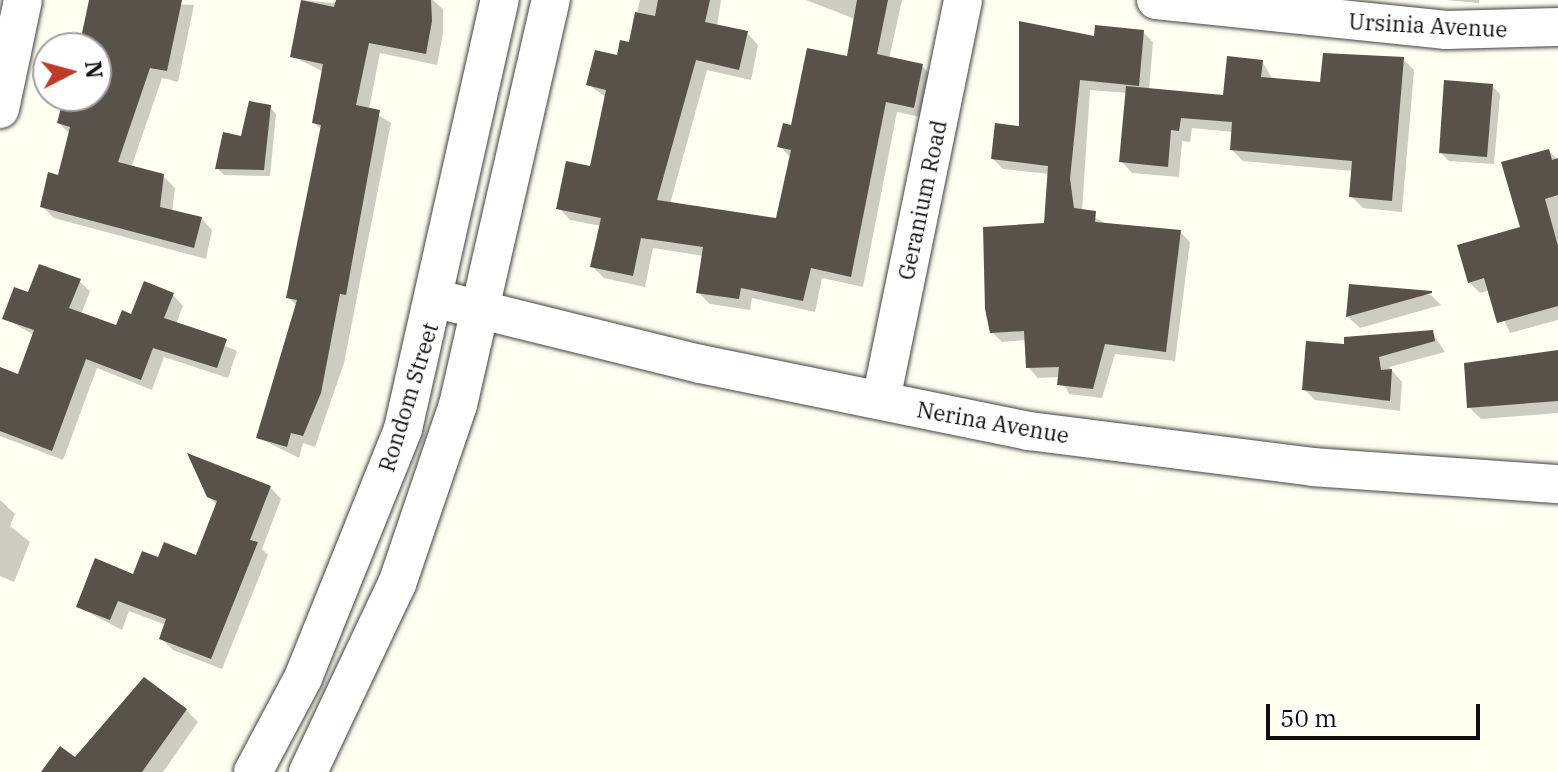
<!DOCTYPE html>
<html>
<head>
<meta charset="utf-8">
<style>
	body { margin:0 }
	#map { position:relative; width:1558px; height:772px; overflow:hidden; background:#fffff1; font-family:"IBM Plex Serif",serif }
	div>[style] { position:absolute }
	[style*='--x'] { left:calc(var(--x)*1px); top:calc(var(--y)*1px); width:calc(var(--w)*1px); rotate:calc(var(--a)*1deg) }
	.shadow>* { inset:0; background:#0003 }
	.building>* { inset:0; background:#58524b }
	.roads { filter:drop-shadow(0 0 2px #424242) drop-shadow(0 0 2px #424242) }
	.minor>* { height:38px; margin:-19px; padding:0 19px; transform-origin:19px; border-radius:19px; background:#fff }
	span { translate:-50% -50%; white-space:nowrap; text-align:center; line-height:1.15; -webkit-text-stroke:8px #fff; paint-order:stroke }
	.street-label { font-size:22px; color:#0f0f0f }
	.north { position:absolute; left:32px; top:32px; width:80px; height:80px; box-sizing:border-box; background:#fff; border:2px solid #9f9f9f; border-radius:50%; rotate:84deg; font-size:22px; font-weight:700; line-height:32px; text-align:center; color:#0f0f0f }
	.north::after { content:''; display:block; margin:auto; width:28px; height:36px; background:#be3b28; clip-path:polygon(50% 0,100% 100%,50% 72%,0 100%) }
	.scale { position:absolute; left:1266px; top:704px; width:214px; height:36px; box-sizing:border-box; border:4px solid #0f0f0f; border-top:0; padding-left:10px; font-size:24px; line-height:28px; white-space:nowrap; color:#0f0f0f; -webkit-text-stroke:6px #fff; paint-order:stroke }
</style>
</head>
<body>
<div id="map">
	<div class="shadow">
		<i style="clip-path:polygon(90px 0,194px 5px,178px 82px,162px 78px,131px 168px,163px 176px,175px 188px,172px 212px,201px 218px,212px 230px,206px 259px,54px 218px,42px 206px,60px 177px,70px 134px,59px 123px,66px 96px,96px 96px,96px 48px,78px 48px)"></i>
		<i style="clip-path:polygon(303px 0,361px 6px,362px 0,433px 0,443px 9px,443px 34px,437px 65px,380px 53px,369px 109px,391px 123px,344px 363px,315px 447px,303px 443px,299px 458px,259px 438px,297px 306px,288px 297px,322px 130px,314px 123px,324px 72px,292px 56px)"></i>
		<i style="clip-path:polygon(640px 0,721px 0,717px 26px,747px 33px,758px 45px,751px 80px,707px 70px,670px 204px,778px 220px,791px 158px,780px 146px,848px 59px,855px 19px,806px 0,902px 0,889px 59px,922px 66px,934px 78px,926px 118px,897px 112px,863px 287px,822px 278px,815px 312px,752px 298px,750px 310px,710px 304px,698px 292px,704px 256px,653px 248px,645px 287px,604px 278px,592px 266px,601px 226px,570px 220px,559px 208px,591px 168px,607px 98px,589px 85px,630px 44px)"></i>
		<i style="clip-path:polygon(1446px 0,1479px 0,1479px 3px)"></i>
		<i style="clip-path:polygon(1143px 32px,1153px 42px,1149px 90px,1225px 97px,1262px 61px,1273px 80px,1322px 84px,1403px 59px,1414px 70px,1402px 212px,1363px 208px,1351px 196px,1353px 171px,1243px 161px,1232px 150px,1233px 132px,1192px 128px,1190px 142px,1182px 141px,1179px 177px,1132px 173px,1121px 161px,1128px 93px,1090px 90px,1082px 211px,1105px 223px,1180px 232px,1190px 242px,1175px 361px,1115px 354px,1102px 398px,1069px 394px,1060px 377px,1038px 378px,1028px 367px,1026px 340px,1002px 342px,992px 332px,985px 228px,1046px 225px,1050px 174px,1003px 169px,993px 159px,1096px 38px)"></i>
		<i style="clip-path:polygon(1492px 86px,1500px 94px,1494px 164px,1449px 161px,1441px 153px)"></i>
		<i style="clip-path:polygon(270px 107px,276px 114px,270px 176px,224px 175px,217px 168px)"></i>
		<i style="clip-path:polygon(1549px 151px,1558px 160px,1558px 320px,1510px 333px,1490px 290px,1480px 293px,1469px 282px,1522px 229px)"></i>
		<i style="clip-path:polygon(79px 281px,90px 291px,81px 315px,117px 328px,173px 295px,183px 306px,176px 324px,237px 351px,228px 378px,164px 357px,152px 390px,97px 368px,63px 460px,0 436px,0 369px,19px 376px,34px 335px,4px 318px,29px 294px)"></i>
		<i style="clip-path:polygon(1351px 286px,1431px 295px,1441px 305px,1360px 328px,1348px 317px)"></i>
		<i style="clip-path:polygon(1432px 332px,1445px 352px,1389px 367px,1402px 382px,1400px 411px,1315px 400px,1304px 389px,1346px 346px)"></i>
		<i style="clip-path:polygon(1558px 352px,1558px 413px,1481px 419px,1469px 407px)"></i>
		<i style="clip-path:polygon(270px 487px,281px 499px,262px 549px,268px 555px,222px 669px,173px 650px,161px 638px,166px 625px,129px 611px,122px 630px,78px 607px,159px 560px,197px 557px,217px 505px,208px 496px)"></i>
		<i style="clip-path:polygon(0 500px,15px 514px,10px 526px,30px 542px,14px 582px,0 576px)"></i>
		<i style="clip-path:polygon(186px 710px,198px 722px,163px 772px,42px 772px)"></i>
	</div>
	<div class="building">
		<i style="clip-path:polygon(89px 0,182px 0,167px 71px,150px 68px,118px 162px,164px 174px,160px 207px,202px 217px,194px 248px,40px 207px,48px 172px,58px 175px,70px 127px,57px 123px,64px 96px,96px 96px,96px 48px,79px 48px)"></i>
		<i style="clip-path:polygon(301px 0,334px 7px,336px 0,431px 0,432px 21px,426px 54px,369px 43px,356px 105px,380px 110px,346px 295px,340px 294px,321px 393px,303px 436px,291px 433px,287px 447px,256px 438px,297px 300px,286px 298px,321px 125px,312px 123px,323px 64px,290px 57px)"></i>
		<i style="clip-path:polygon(658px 0,710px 0,705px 22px,748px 31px,739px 70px,696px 60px,657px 200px,776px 218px,791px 150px,777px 147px,783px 123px,791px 125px,807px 48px,847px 56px,857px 0,888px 0,877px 54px,923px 64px,914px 108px,886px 102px,851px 277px,811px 268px,803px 301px,741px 288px,739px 299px,696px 293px,703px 247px,641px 238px,633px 276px,590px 267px,601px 218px,556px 209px,566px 161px,590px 166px,606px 90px,586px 85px,595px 50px,617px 55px,620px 40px,629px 42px,635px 12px,655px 16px)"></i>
		<i style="clip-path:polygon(1019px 21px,1094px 36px,1095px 25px,1144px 30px,1139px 86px,1080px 80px,1070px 179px,1074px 208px,1096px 211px,1095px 222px,1181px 230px,1166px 352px,1105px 344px,1093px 389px,1057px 385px,1059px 367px,1026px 368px,1024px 331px,990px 333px,985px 309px,983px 227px,1044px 223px,1048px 166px,991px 159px,995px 123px,1019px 126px)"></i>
		<i style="clip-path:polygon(1323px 53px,1404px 57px,1392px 201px,1349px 197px,1352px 161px,1230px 150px,1232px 122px,1181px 118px,1179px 131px,1171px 130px,1168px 167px,1119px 162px,1126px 86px,1223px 95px,1227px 56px,1263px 60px,1261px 77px,1320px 82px)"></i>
		<i style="clip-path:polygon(1444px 80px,1493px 84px,1487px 157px,1439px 153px)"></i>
		<i style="clip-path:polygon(249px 101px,271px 105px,264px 170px,215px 169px,223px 132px,241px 136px)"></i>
		<i style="clip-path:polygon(1549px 149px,1552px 160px,1558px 158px,1558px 195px,1545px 199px,1558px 246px,1558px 306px,1497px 323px,1484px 278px,1468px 283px,1457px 245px,1520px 227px,1501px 162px)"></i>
		<i style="clip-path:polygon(39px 264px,81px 279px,69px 308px,116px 325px,122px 310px,131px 314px,144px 281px,174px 293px,164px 318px,227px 339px,217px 368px,153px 348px,141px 380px,86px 359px,52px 451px,0 431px,0 367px,18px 374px,34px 330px,2px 319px,14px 287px,28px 292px)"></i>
		<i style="clip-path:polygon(1349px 284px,1432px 291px,1432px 293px,1346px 317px)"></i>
		<i style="clip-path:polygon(1433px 330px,1435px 341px,1379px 357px,1381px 370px,1392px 369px,1390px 401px,1302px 390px,1306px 341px,1344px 344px,1344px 337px)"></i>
		<i style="clip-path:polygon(1558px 350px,1558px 401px,1467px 408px,1464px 363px)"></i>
		<i style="clip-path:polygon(187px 453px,271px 486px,250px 540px,258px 542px,211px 659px,159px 639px,166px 619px,118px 601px,110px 620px,76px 607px,95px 558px,133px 574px,142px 551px,158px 557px,164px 542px,196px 555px,217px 501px,207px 497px)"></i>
		<i style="clip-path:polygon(144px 677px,187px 709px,142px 772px,41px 772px,60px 746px,75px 757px)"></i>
	</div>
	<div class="roads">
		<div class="minor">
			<i style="--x:1156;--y:0;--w:292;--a:5.9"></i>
			<i style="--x:1446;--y:30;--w:112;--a:-1.5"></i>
			<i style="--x:0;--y:109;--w:111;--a:-78.1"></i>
			<i style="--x:437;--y:299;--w:271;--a:13.9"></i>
			<i style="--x:700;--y:364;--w:336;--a:11.5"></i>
			<i style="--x:1029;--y:431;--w:286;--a:7.2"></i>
			<i style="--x:1313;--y:467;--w:246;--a:4"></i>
			<i style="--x:881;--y:400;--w:408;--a:-78.4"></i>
			<i style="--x:253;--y:772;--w:106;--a:-62"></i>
			<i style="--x:303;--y:678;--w:268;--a:-68.1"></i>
			<i style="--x:403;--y:429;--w:440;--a:-77.3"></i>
			<i style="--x:308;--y:772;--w:208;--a:-64.7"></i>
			<i style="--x:397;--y:584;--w:189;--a:-71.2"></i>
			<i style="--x:458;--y:405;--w:416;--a:-77.1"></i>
		</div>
	</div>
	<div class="street-label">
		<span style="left:1428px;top:25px;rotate:3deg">Ursinia Avenue</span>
		<span style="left:922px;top:200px;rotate:-78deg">Geranium Road</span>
		<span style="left:408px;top:397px;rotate:-73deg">Rondom Street</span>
		<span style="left:993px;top:422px;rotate:10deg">Nerina Avenue</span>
	</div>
	<div class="north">N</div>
	<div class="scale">50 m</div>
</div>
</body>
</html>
